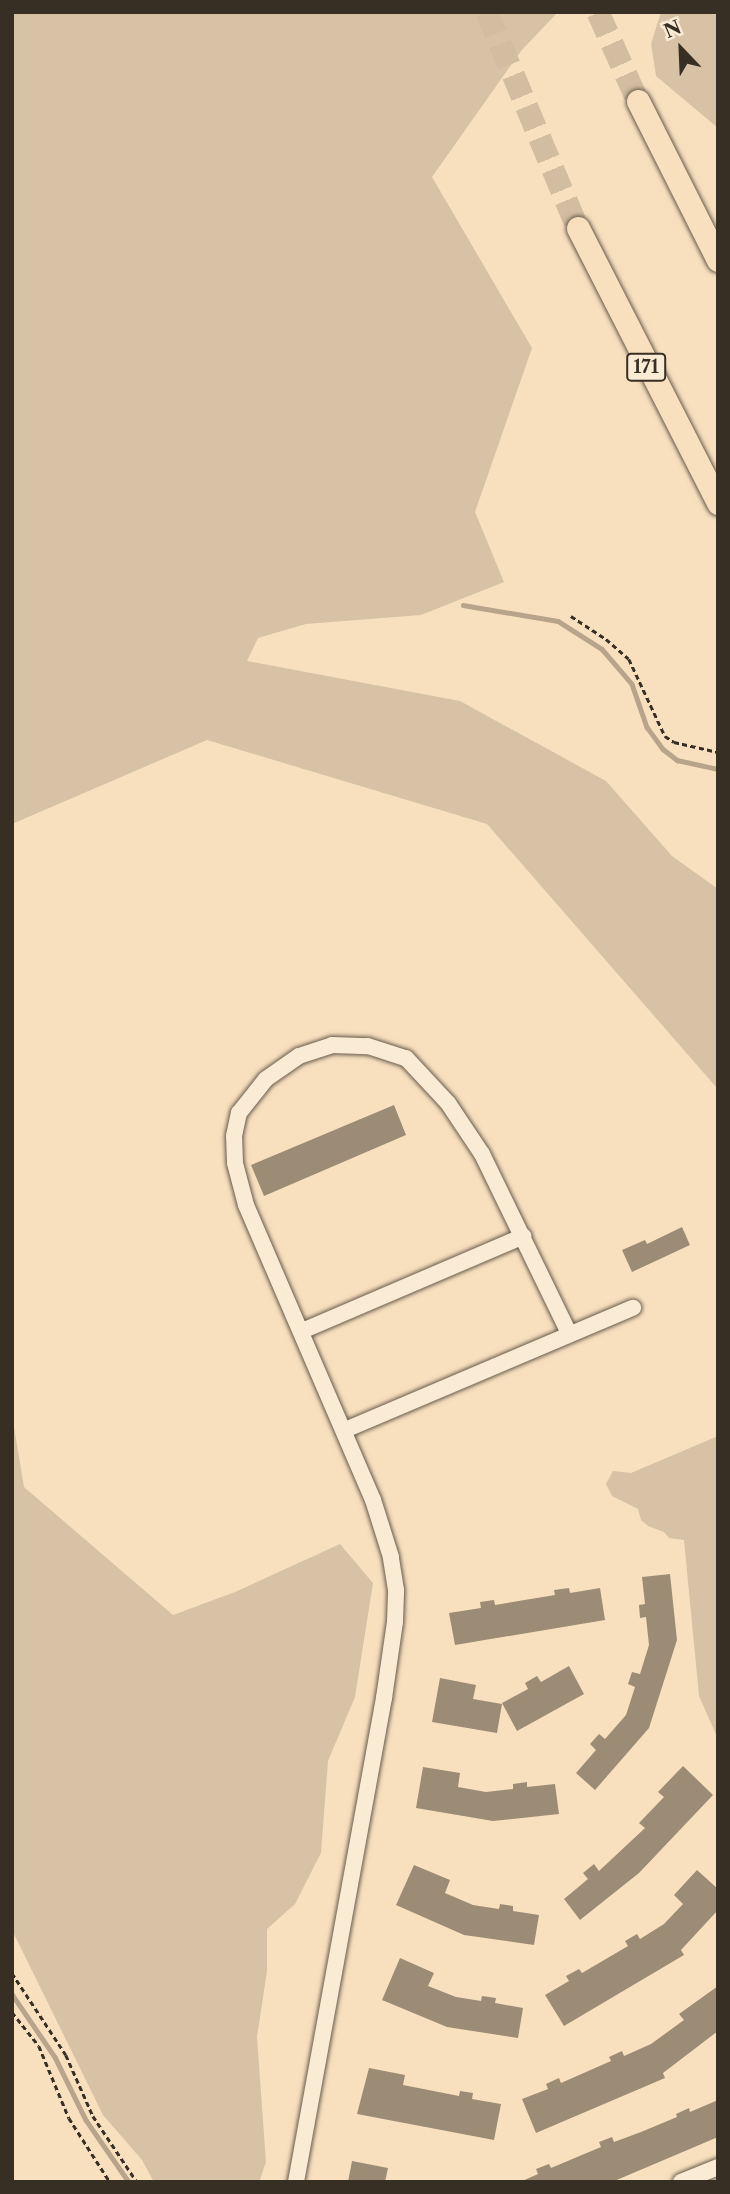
<!DOCTYPE html>
<html>
<head>
<meta charset="utf-8">
<style>
	body { margin:0 }
	#map { position:relative; width:730px; height:2194px; overflow:hidden; background:#f8e0bf; font-family:"Libre Caslon Text",serif }
	div>[style] { position:absolute }
	[style*='--x'] { left:calc(var(--x)*1px); top:calc(var(--y)*1px); width:calc(var(--w)*1px); rotate:calc(var(--a)*1deg) }
	.green>* { inset:0; background:#d7c2a5 }
	.stream>* { height:4.5px; margin:-2.25px; padding:0 2.25px; transform-origin:2.25px; border-radius:2.25px; background:#b7a48a }
	.building>* { inset:0; background:#9c8b75 }
	.highway-tunnel>* { height:23px; margin-top:-11.5px; transform-origin:0; background:repeating-linear-gradient(90deg,#d2bda0 0 23px,transparent 0 34px) }
	.path>* { height:2.5px; margin-top:-1.25px; transform-origin:0; background:repeating-linear-gradient(90deg,#382f24 0 5px,transparent 0 8.5px) }
	.roads { filter:drop-shadow(0 0 2px #685b4b) drop-shadow(0 0 2px #685b4b) }
	.minor>* { height:16px; margin:-8px; padding:0 8px; transform-origin:8px; border-radius:8px; background:#faebd5 }
	.highway>* { height:23px; margin:-11.5px; padding:0 11.5px; transform-origin:11.5px; border-radius:11.5px; background:#f8e0bf }
	span { translate:-50% -50%; white-space:nowrap; text-align:center; line-height:1.15; -webkit-text-stroke:5px #faebd5; paint-order:stroke }
	.shield-label span { padding:2px 5px; background:#faebd5; border:2px solid; border-radius:5px; -webkit-text-stroke-width:0 }
	.shield-label { font-size:18px; color:#382f24; font-weight:700 }
	.frame { position:absolute; inset:0; border:14px solid #382f24; pointer-events:none }
	.north { position:absolute; left:646px; top:14px; width:70px; height:70px; -webkit-text-stroke:5px #faebd5; paint-order:stroke; rotate:337deg; font-size:19px; font-weight:700; line-height:28px; text-align:center; color:#382f24 }
	.north::after { content:''; display:block; margin:auto; width:24px; height:32px; background:#382f24; clip-path:polygon(50% 0,100% 100%,50% 72%,0 100%) }
</style>
</head>
<body>
<div id="map">
	<div class="green">
		<i style="clip-path:polygon(12px 12px,558px 12px,521px 51px,432px 177px,532px 348px,475px 512px,504px 582px,421px 615px,306px 624px,258px 638px,247px 661px,460px 701px,606px 781px,672px 856px,718px 889px,718px 1097px,716px 1087px,487px 824px,207px 740px,12px 824px)"></i>
		<i style="clip-path:polygon(661px 12px,718px 12px,718px 128px,656px 76px,651px 44px)"></i>
		<i style="clip-path:polygon(12px 1415px,24px 1487px,173px 1615px,235px 1592px,340px 1544px,373px 1583px,355px 1697px,328px 1761px,321px 1853px,295px 1904px,267px 1929px,267px 1971px,257px 2037px,266px 2162px,259px 2182px,154px 2182px,142px 2160px,103px 2115px,12px 1930px)"></i>
		<i style="clip-path:polygon(718px 1436px,718px 1739px,699px 1696px,684px 1540px,669px 1538px,664px 1532px,648px 1526px,641px 1520px,638px 1509px,612px 1496px,606px 1484px,613px 1471px,631px 1473px)"></i>
	</div>
	<div class="stream">
		<i style="--x:463;--y:605;--w:96;--a:9.6"></i>
		<i style="--x:558;--y:621;--w:52;--a:32.5"></i>
		<i style="--x:602;--y:649;--w:46;--a:49.4"></i>
		<i style="--x:632;--y:684;--w:46;--a:70.8"></i>
		<i style="--x:647;--y:727;--w:27;--a:54"></i>
		<i style="--x:663;--y:749;--w:18;--a:38"></i>
		<i style="--x:677;--y:760;--w:42;--a:12.4"></i>
		<i style="--x:12;--y:1994;--w:76;--a:55.7"></i>
		<i style="--x:55;--y:2057;--w:70;--a:63.8"></i>
		<i style="--x:86;--y:2120;--w:75;--a:55.3"></i>
	</div>
	<div class="building">
		<i style="clip-path:polygon(394px 1105px,406px 1135px,264px 1196px,251px 1165px)"></i>
		<i style="clip-path:polygon(682px 1227px,690px 1245px,632px 1272px,622px 1250px,645px 1240px,647px 1244px)"></i>
		<i style="clip-path:polygon(670px 1574px,677px 1640px,649px 1728px,595px 1790px,576px 1773px,596px 1750px,590px 1744px,599px 1734px,605px 1739px,626px 1715px,635px 1687px,628px 1684px,632px 1672px,640px 1674px,649px 1645px,646px 1617px,640px 1618px,639px 1605px,645px 1604px,642px 1577px)"></i>
		<i style="clip-path:polygon(569px 1588px,570px 1593px,600px 1588px,605px 1620px,455px 1645px,449px 1613px,481px 1608px,480px 1602px,494px 1600px,495px 1605px,555px 1595px,554px 1590px)"></i>
		<i style="clip-path:polygon(569px 1666px,584px 1694px,517px 1731px,502px 1703px,528px 1689px,525px 1683px,537px 1676px,541px 1682px)"></i>
		<i style="clip-path:polygon(440px 1678px,476px 1685px,473px 1699px,502px 1704px,497px 1733px,432px 1722px)"></i>
		<i style="clip-path:polygon(683px 1766px,713px 1795px,639px 1873px,580px 1920px,564px 1899px,588px 1879px,583px 1873px,594px 1864px,599px 1871px,645px 1828px,639px 1823px,664px 1797px,658px 1792px)"></i>
		<i style="clip-path:polygon(423px 1767px,460px 1773px,458px 1787px,486px 1792px,513px 1789px,513px 1784px,527px 1782px,527px 1787px,555px 1784px,559px 1814px,493px 1821px,416px 1808px)"></i>
		<i style="clip-path:polygon(414px 1865px,450px 1880px,445px 1893px,473px 1905px,499px 1909px,500px 1904px,513px 1906px,513px 1911px,539px 1915px,534px 1945px,464px 1935px,396px 1905px)"></i>
		<i style="clip-path:polygon(697px 1870px,718px 1889px,718px 1910px,681px 1950px,684px 1955px,564px 2026px,545px 1995px,569px 1981px,566px 1976px,579px 1969px,582px 1973px,628px 1946px,625px 1941px,637px 1934px,640px 1939px,664px 1924px,683px 1904px,674px 1895px)"></i>
		<i style="clip-path:polygon(400px 1958px,434px 1973px,428px 1986px,456px 1997px,481px 2001px,482px 1996px,496px 1998px,495px 2003px,523px 2008px,518px 2038px,447px 2027px,382px 2000px)"></i>
		<i style="clip-path:polygon(718px 1986px,718px 2031px,663px 2073px,665px 2078px,536px 2133px,522px 2099px,548px 2089px,546px 2084px,559px 2078px,561px 2083px,611px 2061px,609px 2057px,622px 2051px,624px 2056px,651px 2044px,684px 2020px,679px 2014px)"></i>
		<i style="clip-path:polygon(369px 2068px,405px 2075px,403px 2085px,459px 2096px,460px 2091px,473px 2093px,472px 2099px,501px 2104px,494px 2140px,357px 2114px)"></i>
		<i style="clip-path:polygon(718px 2100px,718px 2137px,612px 2182px,520px 2182px,538px 2174px,536px 2169px,549px 2164px,551px 2168px,601px 2147px,599px 2142px,612px 2137px,614px 2142px,641px 2132px,677px 2117px,676px 2114px,689px 2108px,690px 2112px)"></i>
		<i style="clip-path:polygon(352px 2161px,388px 2168px,385px 2182px,348px 2182px)"></i>
	</div>
	<div class="highway-tunnel">
		<i style="--x:487;--y:12;--w:234;--a:67.2"></i>
		<i style="--x:598;--y:12;--w:98;--a:65.8"></i>
	</div>
	<div class="path">
		<i style="--x:571;--y:616;--w:42;--a:33.3"></i>
		<i style="--x:606;--y:639;--w:30;--a:41"></i>
		<i style="--x:629;--y:659;--w:85;--a:64.9"></i>
		<i style="--x:665;--y:736;--w:11;--a:34"></i>
		<i style="--x:674;--y:742;--w:45;--a:12.8"></i>
		<i style="--x:12;--y:1973;--w:98;--a:56.6"></i>
		<i style="--x:66;--y:2055;--w:67;--a:66.1"></i>
		<i style="--x:93;--y:2116;--w:79;--a:56.3"></i>
		<i style="--x:12;--y:2012;--w:43;--a:51.5"></i>
		<i style="--x:39;--y:2046;--w:78;--a:67.4"></i>
		<i style="--x:69;--y:2118;--w:76;--a:57.4"></i>
	</div>
	<div class="roads">
		<div class="minor">
			<i style="--x:302;--y:1331;--w:241;--a:-23.2"></i>
			<i style="--x:345;--y:1430;--w:313;--a:-23"></i>
			<i style="--x:296;--y:2182;--w:492;--a:-79.7"></i>
			<i style="--x:384;--y:1698;--w:77;--a:-81.8"></i>
			<i style="--x:395;--y:1622;--w:32;--a:-88"></i>
			<i style="--x:396;--y:1590;--w:33;--a:-99"></i>
			<i style="--x:391;--y:1557;--w:60;--a:-107.5"></i>
			<i style="--x:373;--y:1500;--w:321;--a:-113.3"></i>
			<i style="--x:246;--y:1205;--w:43;--a:-104.7"></i>
			<i style="--x:235;--y:1163;--w:27;--a:-92"></i>
			<i style="--x:234;--y:1136;--w:24;--a:-78"></i>
			<i style="--x:239;--y:1113;--w:43;--a:-51.5"></i>
			<i style="--x:266;--y:1079;--w:40;--a:-34.9"></i>
			<i style="--x:299;--y:1056;--w:35;--a:-18"></i>
			<i style="--x:332;--y:1045;--w:36;--a:2"></i>
			<i style="--x:368;--y:1046;--w:40;--a:18"></i>
			<i style="--x:406;--y:1058;--w:62;--a:47"></i>
			<i style="--x:448;--y:1103;--w:61;--a:56.3"></i>
			<i style="--x:482;--y:1154;--w:199;--a:64.1"></i>
			<i style="--x:681;--y:2182;--w:40;--a:-22"></i>
		</div>
		<div class="highway">
			<i style="--x:638;--y:101;--w:178;--a:63.3"></i>
			<i style="--x:578;--y:228;--w:309;--a:63"></i>
		</div>
	</div>
	<div class="shield-label">
		<span style="left:646px;top:367px">171</span>
	</div>
	<div class="frame"></div>
	<div class="north">N</div>
</div>
</body>
</html>
